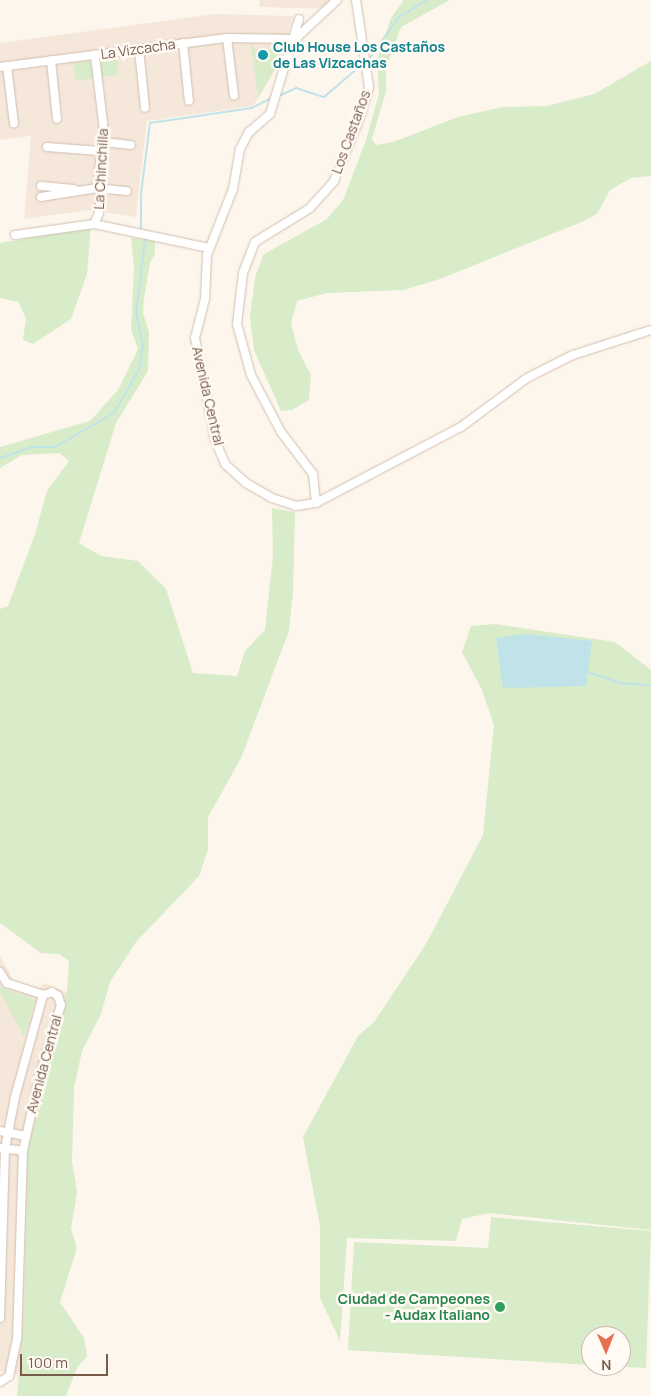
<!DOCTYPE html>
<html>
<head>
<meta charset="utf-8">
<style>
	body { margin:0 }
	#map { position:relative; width:651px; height:1396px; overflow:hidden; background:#fdf6ec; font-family:Manrope,sans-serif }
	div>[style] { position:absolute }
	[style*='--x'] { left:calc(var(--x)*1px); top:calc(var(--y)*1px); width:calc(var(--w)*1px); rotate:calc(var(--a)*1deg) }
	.residential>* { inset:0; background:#f5e8da }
	.green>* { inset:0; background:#d8ecc9 }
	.water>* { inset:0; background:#bfe3e8 }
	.stream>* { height:2px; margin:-1px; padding:0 1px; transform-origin:1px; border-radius:1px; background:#bfe3e8 }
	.roads { filter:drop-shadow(0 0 1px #d1beb0) drop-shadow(0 0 1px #d1beb0) }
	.minor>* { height:8px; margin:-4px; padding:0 4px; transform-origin:4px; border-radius:4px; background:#fff }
	.dots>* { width:14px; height:14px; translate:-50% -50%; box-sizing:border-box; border:2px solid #fffaf3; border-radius:50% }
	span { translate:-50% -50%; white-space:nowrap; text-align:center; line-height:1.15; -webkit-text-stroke:5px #fffaf3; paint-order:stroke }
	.culture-label { font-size:14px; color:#0d838f; font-weight:700 }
	.left { translate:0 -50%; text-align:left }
	.street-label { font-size:14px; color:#7a5c4d }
	.leisure-label { font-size:14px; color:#27864d; font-weight:700 }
	.right { translate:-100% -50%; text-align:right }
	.north { position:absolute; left:581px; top:1326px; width:50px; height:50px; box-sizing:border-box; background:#fffaf3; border:1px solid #cabbb1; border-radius:50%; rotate:179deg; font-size:14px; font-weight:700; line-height:20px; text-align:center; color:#7a5c4d }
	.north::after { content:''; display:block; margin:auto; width:18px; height:22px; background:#e76f51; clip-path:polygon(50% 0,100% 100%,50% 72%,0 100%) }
	.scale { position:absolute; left:20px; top:1354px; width:88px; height:22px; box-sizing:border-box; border:2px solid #7a5c4d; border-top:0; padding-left:6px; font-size:15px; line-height:18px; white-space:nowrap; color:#7a5c4d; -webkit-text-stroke:4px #fffaf3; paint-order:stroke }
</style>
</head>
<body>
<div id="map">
	<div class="residential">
		<i style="clip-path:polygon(259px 0,333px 0,327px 9px,260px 7px)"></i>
		<i style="clip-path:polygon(215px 14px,293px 16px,280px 63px,253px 106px,147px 121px,136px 217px,90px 210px,24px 219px,31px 136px,0 140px,0 43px)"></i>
		<i style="clip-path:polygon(0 955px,13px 980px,39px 988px,44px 983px,67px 992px,73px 1042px,44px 1275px,16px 1383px,18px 1374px,0 1371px)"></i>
	</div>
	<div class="green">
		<i style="clip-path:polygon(404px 0,450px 0,401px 27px,386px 68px,386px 91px,372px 139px,376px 145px,393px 142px,458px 117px,503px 107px,547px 106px,594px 94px,651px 61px,651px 176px,631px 178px,610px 190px,597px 214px,584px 221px,440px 279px,403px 290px,327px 293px,297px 301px,291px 323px,298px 350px,311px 375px,309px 400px,292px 410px,281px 411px,254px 350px,250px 317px,255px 277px,264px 254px,327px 219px,343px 200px,366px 140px,379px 94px,377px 60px,391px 18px)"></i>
		<i style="clip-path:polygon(251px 44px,255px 48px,256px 60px,270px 60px,270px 49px,274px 45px,285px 50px,258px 98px)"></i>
		<i style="clip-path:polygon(117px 56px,119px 75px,102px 77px,99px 59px)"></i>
		<i style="clip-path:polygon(90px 59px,93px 78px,76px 81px,73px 62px)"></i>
		<i style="clip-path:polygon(91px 226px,87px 274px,71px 319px,33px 344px,23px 340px,26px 318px,18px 302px,0 298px,0 243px,25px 239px,26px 235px)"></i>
		<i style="clip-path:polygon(131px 238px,155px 241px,155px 254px,150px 263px,144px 298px,143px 313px,149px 332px,148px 371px,116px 423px,79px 543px,101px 556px,138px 561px,166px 589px,193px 673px,237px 676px,245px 651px,265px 630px,273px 556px,272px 508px,295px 512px,293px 592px,289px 631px,241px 758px,208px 817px,208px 850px,199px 876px,136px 942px,110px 982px,101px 1014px,82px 1051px,74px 1088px,72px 1161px,77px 1192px,71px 1229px,77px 1248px,60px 1302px,84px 1338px,87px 1356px,77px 1368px,66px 1396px,17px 1396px,24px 1313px,28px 1149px,67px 992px,69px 961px,59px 954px,41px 953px,0 923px,0 609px,8px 606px,35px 534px,47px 491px,69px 461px,59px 453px,22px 455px,0 468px,0 447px,90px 421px,118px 390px,138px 349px,131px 330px,134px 268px)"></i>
		<i style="clip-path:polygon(495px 624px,615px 642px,651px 670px,651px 1230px,489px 1213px,462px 1219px,456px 1241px,347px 1238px,340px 1341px,320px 1298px,320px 1226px,303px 1137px,358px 1036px,374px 1022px,426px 944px,483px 835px,494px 725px,482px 690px,462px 652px,471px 626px)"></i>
		<i style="clip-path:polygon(0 987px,36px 1000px,24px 1037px,0 992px)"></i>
		<i style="clip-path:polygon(491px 1217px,651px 1231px,646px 1368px,605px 1366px,621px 1366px,621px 1336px,591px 1336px,591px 1365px,348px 1350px,354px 1242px,488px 1248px)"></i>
	</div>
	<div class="water">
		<i style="clip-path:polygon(525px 634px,592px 641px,586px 686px,503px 688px,496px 638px)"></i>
	</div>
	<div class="stream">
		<i style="--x:369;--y:59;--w:52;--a:-54.5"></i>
		<i style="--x:399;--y:17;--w:33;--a:-31"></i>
		<i style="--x:281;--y:95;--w:17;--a:-25"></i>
		<i style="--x:296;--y:88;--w:29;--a:18"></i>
		<i style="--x:324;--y:97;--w:48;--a:-40.7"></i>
		<i style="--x:141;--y:230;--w:36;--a:-90"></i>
		<i style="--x:141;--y:194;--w:72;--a:-82.8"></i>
		<i style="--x:150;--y:123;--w:103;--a:-8.4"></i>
		<i style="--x:252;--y:108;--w:20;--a:-27"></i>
		<i style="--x:0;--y:458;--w:34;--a:-19"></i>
		<i style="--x:32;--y:447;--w:23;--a:0"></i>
		<i style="--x:55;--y:447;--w:68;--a:-30"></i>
		<i style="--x:114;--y:413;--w:53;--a:-60.5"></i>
		<i style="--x:140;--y:367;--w:21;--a:-82"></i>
		<i style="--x:143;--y:346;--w:33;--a:-102"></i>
		<i style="--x:136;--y:314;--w:75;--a:-83.1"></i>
		<i style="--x:587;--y:672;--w:35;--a:18"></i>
		<i style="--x:620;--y:683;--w:31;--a:4"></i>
	</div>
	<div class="roads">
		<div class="minor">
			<i style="--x:299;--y:19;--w:99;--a:107"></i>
			<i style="--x:270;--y:114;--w:28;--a:139"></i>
			<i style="--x:249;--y:132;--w:19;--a:118"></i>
			<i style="--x:240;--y:149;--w:41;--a:99.9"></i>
			<i style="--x:233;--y:189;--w:71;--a:111.5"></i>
			<i style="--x:207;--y:255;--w:44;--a:92.6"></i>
			<i style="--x:205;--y:299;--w:40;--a:104.4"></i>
			<i style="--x:195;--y:338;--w:104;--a:78.9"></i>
			<i style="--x:215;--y:440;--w:26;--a:67"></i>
			<i style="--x:225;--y:464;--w:28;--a:42"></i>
			<i style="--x:246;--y:483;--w:30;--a:30"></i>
			<i style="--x:272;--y:498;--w:25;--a:18"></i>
			<i style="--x:296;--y:506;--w:20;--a:-9"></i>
			<i style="--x:316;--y:503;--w:164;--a:-27.7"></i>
			<i style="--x:461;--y:427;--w:82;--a:-36.6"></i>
			<i style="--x:527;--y:378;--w:51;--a:-26.6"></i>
			<i style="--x:573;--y:355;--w:82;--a:-17.8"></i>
			<i style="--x:227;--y:38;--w:58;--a:83.1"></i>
			<i style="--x:295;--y:39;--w:57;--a:-42.9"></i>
			<i style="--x:183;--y:43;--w:58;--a:84.1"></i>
			<i style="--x:139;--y:49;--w:59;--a:84.2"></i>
			<i style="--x:51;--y:60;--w:59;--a:84.2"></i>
			<i style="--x:7;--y:66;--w:58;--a:83.1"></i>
			<i style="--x:0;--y:67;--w:229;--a:-7.3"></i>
			<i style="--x:227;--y:38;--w:68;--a:0.8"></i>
			<i style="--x:103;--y:142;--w:28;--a:6"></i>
			<i style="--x:47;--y:147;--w:53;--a:4.3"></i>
			<i style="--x:41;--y:186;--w:33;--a:5"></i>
			<i style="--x:41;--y:197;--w:57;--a:-9.1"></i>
			<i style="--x:97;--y:188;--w:30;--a:6"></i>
			<i style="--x:94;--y:224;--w:12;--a:-66"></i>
			<i style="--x:99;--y:213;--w:19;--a:-84"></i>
			<i style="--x:101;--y:194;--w:7;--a:-124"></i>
			<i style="--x:97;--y:188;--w:57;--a:-83"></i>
			<i style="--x:104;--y:131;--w:77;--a:-96.8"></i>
			<i style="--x:15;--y:235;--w:80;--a:-7.9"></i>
			<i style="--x:94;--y:224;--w:117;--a:11.8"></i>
			<i style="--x:316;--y:503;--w:29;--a:-96"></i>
			<i style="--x:313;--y:474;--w:53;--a:-127.3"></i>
			<i style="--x:281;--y:432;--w:64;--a:-117.8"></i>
			<i style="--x:251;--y:375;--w:53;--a:-105.4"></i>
			<i style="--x:237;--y:324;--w:51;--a:-83.3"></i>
			<i style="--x:243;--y:273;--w:33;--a:-69"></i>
			<i style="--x:255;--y:242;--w:65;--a:-31.7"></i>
			<i style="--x:310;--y:208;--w:36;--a:-48"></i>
			<i style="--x:334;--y:181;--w:66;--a:-67.7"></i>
			<i style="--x:359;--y:120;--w:34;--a:-73"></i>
			<i style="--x:369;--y:87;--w:88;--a:-98.5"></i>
			<i style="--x:0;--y:972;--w:13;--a:58"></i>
			<i style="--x:7;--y:983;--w:38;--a:18"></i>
			<i style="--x:0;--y:1131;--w:26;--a:11"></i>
			<i style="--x:0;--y:1148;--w:23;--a:7"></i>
			<i style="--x:0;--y:1318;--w:169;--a:-88.3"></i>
			<i style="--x:5;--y:1149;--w:53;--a:-79.1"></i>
			<i style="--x:15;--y:1097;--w:106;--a:-74.6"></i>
			<i style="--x:43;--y:995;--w:9;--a:-18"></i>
			<i style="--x:52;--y:992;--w:7;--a:34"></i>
			<i style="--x:58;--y:996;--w:9;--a:72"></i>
			<i style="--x:61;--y:1005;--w:76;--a:106.8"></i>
			<i style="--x:39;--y:1078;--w:75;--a:102.4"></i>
			<i style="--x:23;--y:1151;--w:188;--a:91.8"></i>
			<i style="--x:17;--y:1339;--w:38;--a:102"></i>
			<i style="--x:9;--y:1376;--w:11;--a:146"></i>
		</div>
	</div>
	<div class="dots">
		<i style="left:263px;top:55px;background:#0f9aa8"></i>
		<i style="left:500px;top:1307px;background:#2e9e5b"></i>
	</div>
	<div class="culture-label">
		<span class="left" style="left:273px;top:55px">Club House Los Castaños<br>de Las Vizcachas</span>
	</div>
	<div class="street-label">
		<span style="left:138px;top:49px;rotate:-8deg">La Vizcacha</span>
		<span style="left:351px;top:132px;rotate:-70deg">Los Castaños</span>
		<span style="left:101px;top:169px;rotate:-87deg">La Chinchilla</span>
		<span style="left:208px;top:396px;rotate:77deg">Avenida Central</span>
		<span style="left:44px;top:1064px;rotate:-75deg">Avenida Central</span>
	</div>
	<div class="leisure-label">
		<span class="right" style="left:490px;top:1307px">Ciudad de Campeones<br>- Audax Italiano</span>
	</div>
	<div class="north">N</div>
	<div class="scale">100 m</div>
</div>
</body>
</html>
